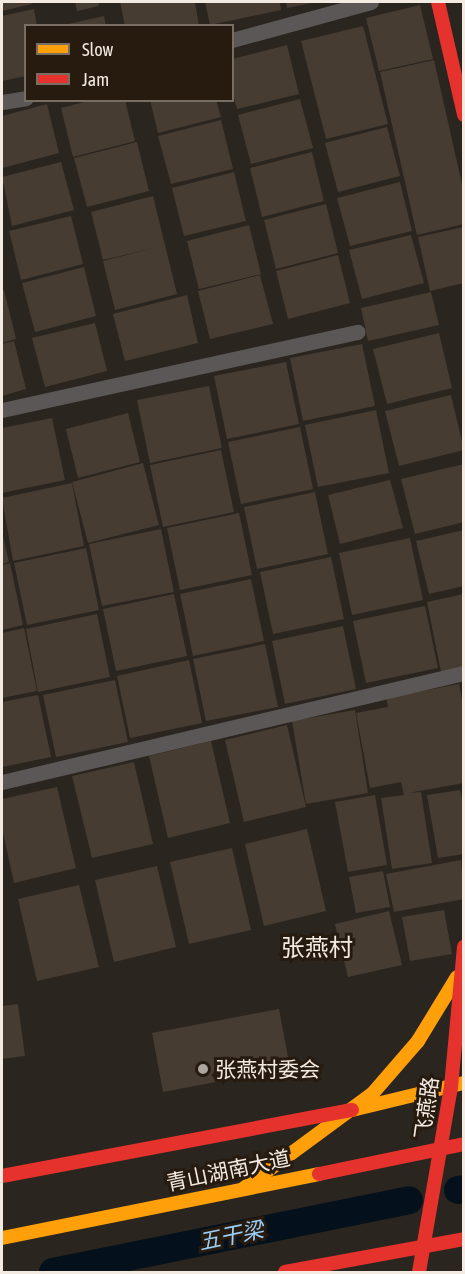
<!DOCTYPE html>
<html>
<head>
<meta charset="utf-8">
<style>
	body { margin:0 }
	#map { position:relative; width:465px; height:1274px; overflow:hidden; background:#2b251f; font-family:"Asap Condensed","Noto Sans SC",sans-serif }
	div>[style] { position:absolute }
	[style*='--x'] { left:calc(var(--x)*1px); top:calc(var(--y)*1px); width:calc(var(--w)*1px); rotate:calc(var(--a)*1deg) }
	.canal>* { height:28px; margin:-14px; padding:0 14px; transform-origin:14px; border-radius:14px; background:#04101c }
	.building>* { inset:0; background:#463c32 }
	.lane>* { height:15px; margin:-7.5px; padding:0 7.5px; transform-origin:7.5px; border-radius:7.5px; background:#5b5757 }
	.slow>* { height:14px; margin:-7px; padding:0 7px; transform-origin:7px; border-radius:7px; background:#ff9f0a }
	.jam>* { height:14px; margin:-7px; padding:0 7px; transform-origin:7px; border-radius:7px; background:#e5322d }
	.dots>* { width:16px; height:16px; translate:-50% -50%; box-sizing:border-box; border:3px solid #271b0f; border-radius:50% }
	span { translate:-50% -50%; white-space:nowrap; text-align:center; line-height:1.15; -webkit-text-stroke:6px #271b0f; paint-order:stroke }
	.poi-label { font-size:21px; color:#f3eae2 }
	.left { translate:0 -50%; text-align:left }
	.street-label { font-size:21px; color:#f3eae2 }
	.water-label { font-size:22px; color:#9acef8; font-style:italic }
	.quarter-label { font-size:24px; color:#f3eae2 }
	.frame { position:absolute; inset:0; border:3px solid #f3eae2; pointer-events:none }
	.legend { position:absolute; left:24px; top:24px; width:210px; height:78px; box-sizing:border-box; background:#271b0f; border:2px solid #796e63; margin:0; padding:8px 10px; list-style:none; font-size:18px; color:#f3eae2 }
	.legend li { display:flex; align-items:center; gap:12px; height:30px }
	.legend b { width:30px; border:2px solid #796e63 }
</style>
</head>
<body>
<div id="map">
	<div class="canal">
		<i style="--x:458;--y:1190;--w:6;--a:-9"></i>
		<i style="--x:53;--y:1272;--w:363;--a:-11.4"></i>
	</div>
	<div class="building">
		<i style="clip-path:polygon(2px 2px,31px 2px,32px 4px,2px 11px)"></i>
		<i style="clip-path:polygon(75px 2px,98px 2px,99px 6px,77px 11px)"></i>
		<i style="clip-path:polygon(120px 2px,195px 2px,199px 26px,125px 26px)"></i>
		<i style="clip-path:polygon(205px 2px,280px 2px,281px 10px,210px 25px)"></i>
		<i style="clip-path:polygon(286px 2px,312px 2px,312px 3px,287px 8px)"></i>
		<i style="clip-path:polygon(420px 5px,433px 59px,379px 71px,366px 18px)"></i>
		<i style="clip-path:polygon(34px 9px,37px 26px,26px 26px,26px 76px,2px 81px,2px 16px)"></i>
		<i style="clip-path:polygon(104px 16px,106px 26px,64px 26px,64px 25px)"></i>
		<i style="clip-path:polygon(363px 26px,388px 124px,326px 139px,301px 41px)"></i>
		<i style="clip-path:polygon(287px 45px,299px 94px,237px 109px,232px 90px,232px 59px)"></i>
		<i style="clip-path:polygon(434px 60px,464px 193px,464px 224px,417px 235px,380px 72px)"></i>
		<i style="clip-path:polygon(300px 99px,313px 148px,251px 164px,238px 115px)"></i>
		<i style="clip-path:polygon(92px 100px,125px 100px,135px 141px,73px 157px,61px 108px)"></i>
		<i style="clip-path:polygon(150px 100px,216px 100px,221px 117px,158px 133px)"></i>
		<i style="clip-path:polygon(47px 104px,59px 153px,2px 168px,2px 116px)"></i>
		<i style="clip-path:polygon(221px 120px,233px 169px,171px 184px,158px 136px)"></i>
		<i style="clip-path:polygon(387px 127px,400px 176px,338px 192px,325px 143px)"></i>
		<i style="clip-path:polygon(137px 142px,149px 191px,87px 207px,74px 158px)"></i>
		<i style="clip-path:polygon(312px 152px,324px 201px,262px 217px,250px 168px)"></i>
		<i style="clip-path:polygon(61px 162px,74px 210px,12px 226px,2px 177px)"></i>
		<i style="clip-path:polygon(234px 172px,246px 221px,184px 236px,172px 188px)"></i>
		<i style="clip-path:polygon(400px 182px,412px 231px,350px 246px,337px 198px)"></i>
		<i style="clip-path:polygon(153px 196px,177px 294px,115px 310px,103px 261px,154px 248px,103px 260px,91px 212px)"></i>
		<i style="clip-path:polygon(326px 204px,338px 253px,276px 269px,264px 220px)"></i>
		<i style="clip-path:polygon(71px 216px,83px 264px,21px 280px,9px 231px)"></i>
		<i style="clip-path:polygon(249px 225px,261px 274px,199px 289px,187px 241px)"></i>
		<i style="clip-path:polygon(464px 227px,464px 283px,430px 291px,418px 237px)"></i>
		<i style="clip-path:polygon(411px 235px,424px 283px,362px 299px,349px 250px)"></i>
		<i style="clip-path:polygon(338px 255px,350px 303px,288px 319px,276px 271px)"></i>
		<i style="clip-path:polygon(84px 267px,96px 316px,35px 332px,22px 283px)"></i>
		<i style="clip-path:polygon(260px 275px,273px 324px,210px 339px,198px 291px)"></i>
		<i style="clip-path:polygon(4px 290px,16px 339px,2px 343px,2px 291px)"></i>
		<i style="clip-path:polygon(431px 292px,439px 325px,368px 341px,361px 308px)"></i>
		<i style="clip-path:polygon(187px 295px,198px 343px,125px 361px,113px 314px)"></i>
		<i style="clip-path:polygon(95px 323px,107px 371px,45px 387px,32px 338px)"></i>
		<i style="clip-path:polygon(439px 333px,452px 388px,387px 404px,373px 349px)"></i>
		<i style="clip-path:polygon(14px 341px,26px 389px,2px 396px,2px 344px)"></i>
		<i style="clip-path:polygon(362px 344px,375px 406px,303px 421px,290px 358px)"></i>
		<i style="clip-path:polygon(286px 362px,299px 424px,227px 439px,214px 376px)"></i>
		<i style="clip-path:polygon(209px 386px,222px 448px,150px 463px,137px 400px)"></i>
		<i style="clip-path:polygon(451px 395px,464px 450px,399px 466px,385px 411px)"></i>
		<i style="clip-path:polygon(376px 410px,389px 473px,318px 487px,305px 425px)"></i>
		<i style="clip-path:polygon(128px 413px,140px 462px,78px 478px,66px 429px)"></i>
		<i style="clip-path:polygon(52px 418px,65px 480px,2px 493px,2px 428px)"></i>
		<i style="clip-path:polygon(300px 427px,313px 489px,241px 504px,228px 442px)"></i>
		<i style="clip-path:polygon(221px 450px,234px 512px,163px 527px,150px 465px)"></i>
		<i style="clip-path:polygon(143px 463px,159px 525px,88px 543px,72px 482px)"></i>
		<i style="clip-path:polygon(464px 464px,464px 522px,415px 534px,401px 479px)"></i>
		<i style="clip-path:polygon(390px 480px,403px 528px,340px 544px,328px 495px)"></i>
		<i style="clip-path:polygon(72px 483px,84px 546px,13px 561px,2px 498px)"></i>
		<i style="clip-path:polygon(315px 492px,328px 554px,257px 569px,244px 507px)"></i>
		<i style="clip-path:polygon(239px 513px,252px 575px,180px 590px,167px 528px)"></i>
		<i style="clip-path:polygon(161px 529px,174px 592px,102px 606px,89px 544px)"></i>
		<i style="clip-path:polygon(464px 530px,464px 586px,429px 594px,416px 541px)"></i>
		<i style="clip-path:polygon(2px 532px,9px 562px,2px 564px)"></i>
		<i style="clip-path:polygon(410px 538px,423px 600px,352px 615px,339px 553px)"></i>
		<i style="clip-path:polygon(86px 548px,99px 610px,27px 625px,14px 563px)"></i>
		<i style="clip-path:polygon(331px 557px,344px 619px,273px 634px,260px 572px)"></i>
		<i style="clip-path:polygon(10px 563px,23px 625px,2px 630px,2px 565px)"></i>
		<i style="clip-path:polygon(251px 579px,264px 641px,193px 656px,180px 594px)"></i>
		<i style="clip-path:polygon(174px 594px,187px 656px,116px 671px,103px 609px)"></i>
		<i style="clip-path:polygon(464px 594px,464px 667px,441px 672px,427px 602px)"></i>
		<i style="clip-path:polygon(425px 606px,438px 668px,366px 683px,353px 621px)"></i>
		<i style="clip-path:polygon(97px 614px,110px 677px,38px 692px,26px 629px)"></i>
		<i style="clip-path:polygon(343px 626px,356px 689px,285px 704px,272px 641px)"></i>
		<i style="clip-path:polygon(24px 628px,37px 691px,2px 698px,2px 633px)"></i>
		<i style="clip-path:polygon(265px 644px,278px 707px,206px 721px,193px 659px)"></i>
		<i style="clip-path:polygon(189px 660px,202px 723px,130px 738px,117px 676px)"></i>
		<i style="clip-path:polygon(115px 680px,128px 742px,56px 757px,43px 695px)"></i>
		<i style="clip-path:polygon(459px 684px,464px 709px,464px 783px,408px 793px,421px 792px,432px 863px,392px 869px,381px 798px,404px 795px,401px 782px,370px 788px,356px 713px,388px 707px,386px 698px)"></i>
		<i style="clip-path:polygon(38px 695px,51px 757px,2px 767px,2px 702px)"></i>
		<i style="clip-path:polygon(355px 710px,368px 793px,306px 804px,292px 721px)"></i>
		<i style="clip-path:polygon(287px 725px,306px 807px,244px 822px,225px 740px)"></i>
		<i style="clip-path:polygon(211px 741px,230px 823px,168px 838px,149px 756px)"></i>
		<i style="clip-path:polygon(134px 762px,153px 844px,92px 858px,72px 776px)"></i>
		<i style="clip-path:polygon(57px 787px,76px 868px,14px 883px,2px 828px,2px 799px)"></i>
		<i style="clip-path:polygon(460px 790px,464px 810px,464px 854px,438px 858px,427px 795px)"></i>
		<i style="clip-path:polygon(375px 795px,387px 865px,348px 872px,335px 802px)"></i>
		<i style="clip-path:polygon(307px 829px,326px 911px,264px 926px,245px 844px)"></i>
		<i style="clip-path:polygon(232px 848px,251px 930px,189px 944px,170px 862px)"></i>
		<i style="clip-path:polygon(461px 860px,464px 899px,394px 912px,386px 874px)"></i>
		<i style="clip-path:polygon(157px 866px,176px 947px,114px 962px,95px 880px)"></i>
		<i style="clip-path:polygon(383px 871px,390px 907px,356px 913px,349px 877px)"></i>
		<i style="clip-path:polygon(79px 885px,99px 967px,37px 981px,18px 899px)"></i>
		<i style="clip-path:polygon(444px 910px,452px 954px,410px 961px,402px 917px)"></i>
		<i style="clip-path:polygon(389px 911px,402px 965px,348px 977px,335px 924px)"></i>
		<i style="clip-path:polygon(18px 1004px,25px 1056px,2px 1059px,2px 1006px)"></i>
		<i style="clip-path:polygon(279px 1009px,290px 1068px,163px 1092px,152px 1033px)"></i>
	</div>
	<div class="lane">
		<i style="--x:232;--y:40;--w:144;--a:-15.3"></i>
		<i style="--x:2;--y:102;--w:24;--a:-9"></i>
		<i style="--x:2;--y:410;--w:364;--a:-12.4"></i>
		<i style="--x:2;--y:782;--w:475;--a:-13.3"></i>
	</div>
	<div class="slow">
		<i style="--x:352;--y:1110;--w:115;--a:-13.6"></i>
		<i style="--x:243;--y:1189;--w:162;--a:-36.4"></i>
		<i style="--x:373;--y:1093;--w:69;--a:-49.1"></i>
		<i style="--x:418;--y:1041;--w:75;--a:-58.6"></i>
		<i style="--x:2;--y:1238;--w:323;--a:-11.4"></i>
	</div>
	<div class="jam">
		<i style="--x:438;--y:2;--w:116;--a:77"></i>
		<i style="--x:319;--y:1174;--w:148;--a:-11.7"></i>
		<i style="--x:2;--y:1176;--w:356;--a:-10.7"></i>
		<i style="--x:285;--y:1272;--w:182;--a:-10.4"></i>
		<i style="--x:419;--y:1272;--w:188;--a:-80.2"></i>
		<i style="--x:451;--y:1087;--w:141;--a:-84.7"></i>
	</div>
	<div class="dots">
		<i style="left:203px;top:1069px;background:#ada59e"></i>
	</div>
	<div class="poi-label">
		<span class="left" style="left:215px;top:1069px">张燕村委会</span>
	</div>
	<div class="street-label">
		<span style="left:426px;top:1108px;rotate:-82deg">飞燕路</span>
		<span style="left:228px;top:1170px;rotate:-12deg">青山湖南大道</span>
	</div>
	<div class="water-label">
		<span style="left:231px;top:1236px;rotate:-12deg">五干梁</span>
	</div>
	<div class="quarter-label">
		<span style="left:317px;top:948px">张燕村</span>
	</div>
	<div class="frame"></div>
	<ul class="legend">
	<li><b style="height:8px;background:#ff9f0a"></b>Slow</li>
	<li><b style="height:8px;background:#e5322d"></b>Jam</li>
	</ul>
</div>
</body>
</html>
